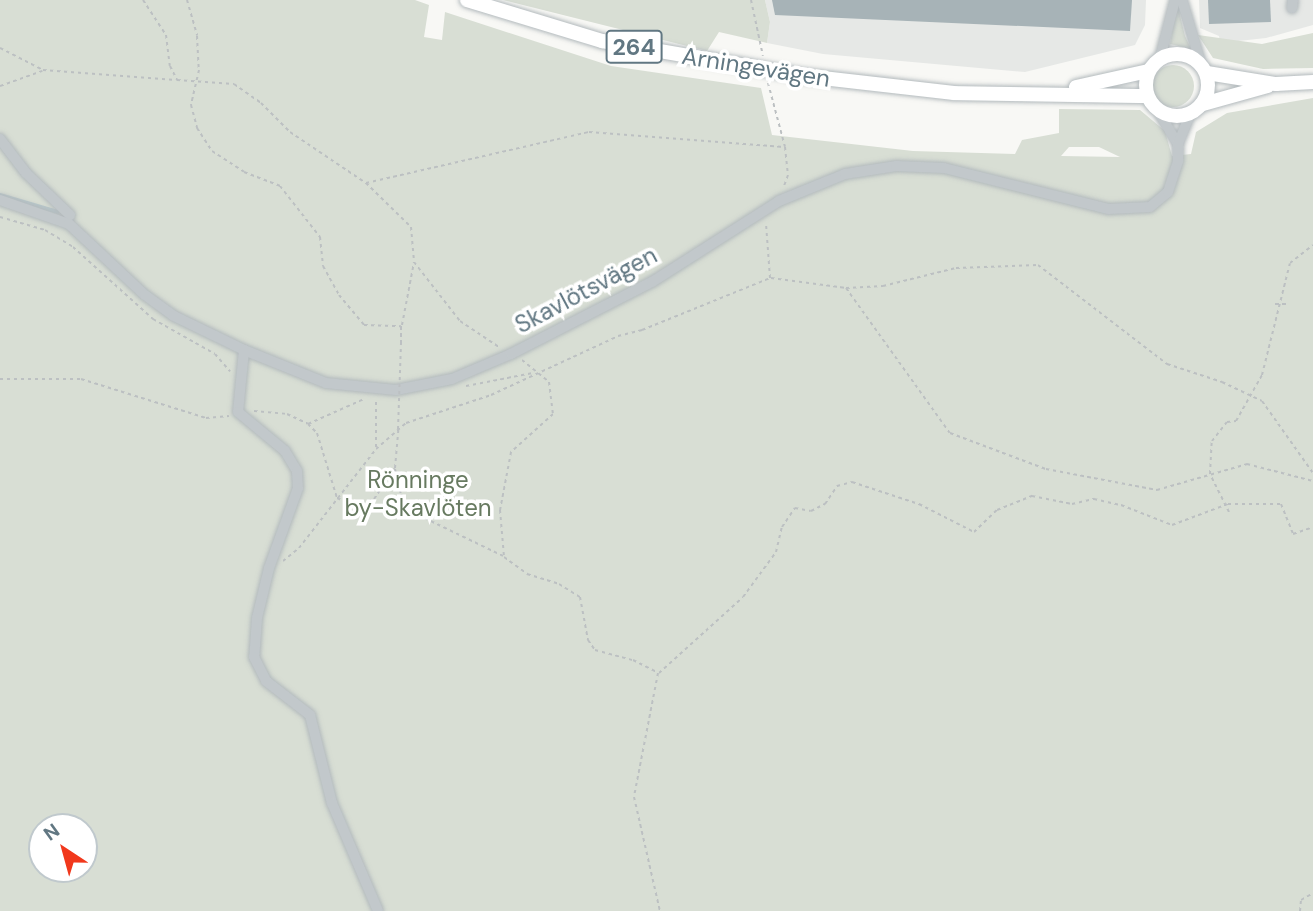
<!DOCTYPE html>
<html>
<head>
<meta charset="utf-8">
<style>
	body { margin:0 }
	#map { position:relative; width:1313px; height:911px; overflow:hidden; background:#f8f8f5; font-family:"DM Sans",sans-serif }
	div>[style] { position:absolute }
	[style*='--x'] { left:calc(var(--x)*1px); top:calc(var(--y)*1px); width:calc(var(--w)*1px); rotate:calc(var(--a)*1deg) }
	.built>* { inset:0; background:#e6e8e6 }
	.green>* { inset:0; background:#d8ded4 }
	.round { border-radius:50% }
	.stream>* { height:3.5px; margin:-1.75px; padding:0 1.75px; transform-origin:1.75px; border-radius:1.75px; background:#b7c7ca }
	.building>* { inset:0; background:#a7b3b7 }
	.path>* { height:2px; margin-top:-1px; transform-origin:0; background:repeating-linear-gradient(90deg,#bcc0c2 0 3.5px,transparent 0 7px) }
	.roads { filter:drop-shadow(0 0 2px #b3babd) drop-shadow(0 0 2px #b3babd) }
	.minor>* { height:10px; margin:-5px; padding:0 5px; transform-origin:5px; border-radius:5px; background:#c2c8cb }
	.major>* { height:14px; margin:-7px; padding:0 7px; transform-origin:7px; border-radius:7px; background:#fff }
	.major>.ring { margin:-7px; padding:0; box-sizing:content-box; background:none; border:14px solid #fff; border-radius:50% }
	.path-bridge>* { height:2px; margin-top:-1px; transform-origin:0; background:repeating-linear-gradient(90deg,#bcc0c2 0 3.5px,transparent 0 7px) }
	span { translate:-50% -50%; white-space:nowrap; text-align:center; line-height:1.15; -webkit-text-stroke:7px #fff; paint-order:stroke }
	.shield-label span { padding:2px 5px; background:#fff; border:2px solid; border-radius:5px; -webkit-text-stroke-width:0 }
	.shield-label { font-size:23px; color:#617782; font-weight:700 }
	.street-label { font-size:24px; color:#617782 }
	.park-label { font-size:24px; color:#677a60 }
	.north { position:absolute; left:28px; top:813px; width:70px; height:70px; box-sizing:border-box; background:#fff; border:2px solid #c0c9cd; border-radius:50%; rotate:324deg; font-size:19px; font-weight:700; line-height:28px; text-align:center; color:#617782 }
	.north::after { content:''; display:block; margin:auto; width:24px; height:32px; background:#f1381c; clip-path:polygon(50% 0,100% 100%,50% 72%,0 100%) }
</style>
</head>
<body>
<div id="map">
	<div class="built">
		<i style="clip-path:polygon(765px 0,1146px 0,1145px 25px,1135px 45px,1025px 72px,823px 54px,767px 43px,770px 22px)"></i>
		<i style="clip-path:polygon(1199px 0,1313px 0,1313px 25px,1266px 38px,1220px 43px,1219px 36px,1200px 28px)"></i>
	</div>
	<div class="green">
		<i style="clip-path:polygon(evenodd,0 0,415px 0,429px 5px,424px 37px,442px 40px,445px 12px,611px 66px,761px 88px,772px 135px,913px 151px,1015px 154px,1022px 140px,1059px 133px,1059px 109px,1140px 110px,1165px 131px,1172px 156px,1191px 154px,1196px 132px,1227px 113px,1313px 98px,1313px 911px,0 911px,0 0,1069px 147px,1099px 147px,1120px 157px,1061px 156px,1069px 147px,0 0,42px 827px,84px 827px,84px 869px,42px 869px,42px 827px)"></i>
		<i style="clip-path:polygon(503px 0,765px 0,770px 22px,767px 43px,719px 32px,707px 51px)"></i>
		<i style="clip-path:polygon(1177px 3px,1185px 36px,1191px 49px,1170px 44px)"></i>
		<i style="clip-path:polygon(1313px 33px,1313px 68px,1263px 69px,1213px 58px,1198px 35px,1262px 44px)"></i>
		<i class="round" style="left:1152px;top:65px;width:42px;height:42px"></i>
	</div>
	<div class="stream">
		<i style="--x:0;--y:195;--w:60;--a:16.3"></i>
	</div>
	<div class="building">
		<i style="clip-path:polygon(772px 0,1132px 0,1130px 31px,775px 15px)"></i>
		<i style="clip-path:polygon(1208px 0,1270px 0,1271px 22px,1209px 24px)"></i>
	</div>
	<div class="path">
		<i style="--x:143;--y:0;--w:42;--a:56.7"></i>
		<i style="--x:166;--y:35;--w:31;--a:83"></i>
		<i style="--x:170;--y:66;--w:16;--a:63"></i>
		<i style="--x:177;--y:80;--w:57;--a:4"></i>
		<i style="--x:234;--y:84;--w:33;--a:35"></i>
		<i style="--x:261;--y:103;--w:41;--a:45"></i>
		<i style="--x:290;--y:132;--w:92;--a:33.9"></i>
		<i style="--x:366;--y:183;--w:63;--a:44.4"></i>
		<i style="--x:411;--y:227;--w:35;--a:85"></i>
		<i style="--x:414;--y:262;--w:75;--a:52.1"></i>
		<i style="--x:460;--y:321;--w:47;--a:33.7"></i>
		<i style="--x:187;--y:0;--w:37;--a:74"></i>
		<i style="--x:197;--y:36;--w:34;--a:87"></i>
		<i style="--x:199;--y:70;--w:36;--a:103"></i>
		<i style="--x:191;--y:105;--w:24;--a:75"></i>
		<i style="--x:197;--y:128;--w:27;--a:57"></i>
		<i style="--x:212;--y:151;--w:38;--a:33"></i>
		<i style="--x:244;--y:172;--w:39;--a:21"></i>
		<i style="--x:280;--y:186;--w:65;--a:51.9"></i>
		<i style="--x:320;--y:237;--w:29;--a:84"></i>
		<i style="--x:323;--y:266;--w:33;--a:61"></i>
		<i style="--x:339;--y:295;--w:39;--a:50"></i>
		<i style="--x:364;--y:325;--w:37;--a:2"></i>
		<i style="--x:401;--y:326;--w:18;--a:90"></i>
		<i style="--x:751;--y:0;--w:57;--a:77.9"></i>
		<i style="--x:0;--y:48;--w:48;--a:27.1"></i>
		<i style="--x:43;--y:70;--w:133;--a:4.3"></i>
		<i style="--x:768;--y:83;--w:66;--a:75.1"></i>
		<i style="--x:785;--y:147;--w:28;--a:84"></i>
		<i style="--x:788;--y:175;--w:12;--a:110"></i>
		<i style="--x:0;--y:86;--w:45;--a:-19.7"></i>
		<i style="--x:366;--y:183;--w:229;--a:-12.9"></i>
		<i style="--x:589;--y:132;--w:195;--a:4.4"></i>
		<i style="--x:0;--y:217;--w:47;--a:16.1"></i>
		<i style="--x:45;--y:230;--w:33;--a:31"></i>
		<i style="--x:73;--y:247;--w:108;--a:42"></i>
		<i style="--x:153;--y:319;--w:71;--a:29.4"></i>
		<i style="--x:215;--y:354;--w:23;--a:49"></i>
		<i style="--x:771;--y:278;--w:76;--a:7.6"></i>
		<i style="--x:846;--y:288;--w:37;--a:-3"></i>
		<i style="--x:883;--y:286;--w:75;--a:-13.9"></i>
		<i style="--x:956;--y:268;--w:82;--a:-2.1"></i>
		<i style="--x:1038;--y:265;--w:163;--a:37.5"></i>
		<i style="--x:1167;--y:364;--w:58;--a:18.1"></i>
		<i style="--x:1222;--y:382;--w:44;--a:25.4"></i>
		<i style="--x:1262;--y:401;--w:88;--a:54.7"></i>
		<i style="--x:846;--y:288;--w:178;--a:54.4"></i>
		<i style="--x:950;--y:433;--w:103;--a:20.6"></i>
		<i style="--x:1046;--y:469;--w:113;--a:10.7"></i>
		<i style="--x:1157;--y:490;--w:94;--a:-16.1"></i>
		<i style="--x:1247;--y:464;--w:68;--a:14.4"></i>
		<i style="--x:1275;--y:304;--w:13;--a:0"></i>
		<i style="--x:402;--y:325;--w:64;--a:-79.2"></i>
		<i style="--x:522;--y:360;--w:35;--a:39"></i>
		<i style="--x:549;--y:382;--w:32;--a:83"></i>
		<i style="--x:553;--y:414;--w:57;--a:137.9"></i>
		<i style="--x:511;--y:452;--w:59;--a:100.7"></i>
		<i style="--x:500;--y:510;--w:47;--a:85.1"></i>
		<i style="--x:504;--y:557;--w:29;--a:36"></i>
		<i style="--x:527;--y:574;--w:34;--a:17"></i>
		<i style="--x:559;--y:584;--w:25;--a:32"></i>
		<i style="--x:580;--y:597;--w:44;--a:79.5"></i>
		<i style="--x:588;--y:640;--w:12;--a:55"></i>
		<i style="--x:595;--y:650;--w:39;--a:15"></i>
		<i style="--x:633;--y:660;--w:28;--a:27"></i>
		<i style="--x:658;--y:673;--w:126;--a:101"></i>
		<i style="--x:634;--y:797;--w:117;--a:77.2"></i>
		<i style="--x:0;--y:379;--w:81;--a:0"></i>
		<i style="--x:81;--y:379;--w:131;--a:17.3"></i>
		<i style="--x:206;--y:418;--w:23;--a:-5"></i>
		<i style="--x:466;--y:386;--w:68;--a:-11"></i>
		<i style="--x:254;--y:411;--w:33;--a:5"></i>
		<i style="--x:287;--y:414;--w:23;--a:25"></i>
		<i style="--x:308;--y:424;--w:13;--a:45"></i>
		<i style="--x:317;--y:433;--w:68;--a:72.9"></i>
		<i style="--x:337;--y:498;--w:20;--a:24"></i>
		<i style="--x:355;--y:506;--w:20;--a:-20"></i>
		<i style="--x:374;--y:499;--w:37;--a:-56"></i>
		<i style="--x:395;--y:468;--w:38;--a:-85"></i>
		<i style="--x:308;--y:424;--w:61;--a:-24.1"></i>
		<i style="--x:376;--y:447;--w:47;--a:-90"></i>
		<i style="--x:395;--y:469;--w:26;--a:77"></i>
		<i style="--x:401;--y:494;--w:21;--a:59"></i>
		<i style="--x:412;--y:512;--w:101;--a:25.8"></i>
		<i style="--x:1229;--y:512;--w:42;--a:-116.6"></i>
		<i style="--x:1210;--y:474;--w:33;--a:-87"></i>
		<i style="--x:1212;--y:441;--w:24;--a:-52"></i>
		<i style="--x:1227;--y:422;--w:9;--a:-6"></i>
		<i style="--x:1236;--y:421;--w:53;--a:-60.5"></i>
		<i style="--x:1262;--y:375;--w:115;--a:-76"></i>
		<i style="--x:1290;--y:263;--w:29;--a:-38"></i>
		<i style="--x:283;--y:561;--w:21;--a:-39"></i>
		<i style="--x:299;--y:548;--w:125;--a:-52.1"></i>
		<i style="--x:376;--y:449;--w:40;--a:-41"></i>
		<i style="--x:406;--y:423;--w:89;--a:-18.2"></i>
		<i style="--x:491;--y:395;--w:140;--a:-24.9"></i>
		<i style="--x:618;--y:336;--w:25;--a:-14"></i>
		<i style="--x:642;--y:330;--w:138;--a:-22.1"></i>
		<i style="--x:770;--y:278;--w:55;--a:-94.2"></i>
		<i style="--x:659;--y:673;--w:113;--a:-42.1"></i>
		<i style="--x:743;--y:597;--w:56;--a:-53.7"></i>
		<i style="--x:776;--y:552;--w:26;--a:-77"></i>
		<i style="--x:782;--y:527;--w:23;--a:-56"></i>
		<i style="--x:795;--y:508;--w:16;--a:11"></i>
		<i style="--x:811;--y:511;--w:16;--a:-27"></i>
		<i style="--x:825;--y:504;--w:22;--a:-56"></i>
		<i style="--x:837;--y:486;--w:16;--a:-15"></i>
		<i style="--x:852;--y:482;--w:71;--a:18.2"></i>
		<i style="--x:919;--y:504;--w:62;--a:27"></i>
		<i style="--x:974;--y:532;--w:32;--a:-44"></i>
		<i style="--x:997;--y:510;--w:38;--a:-22"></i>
		<i style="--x:1032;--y:496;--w:41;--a:11.3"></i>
		<i style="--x:1072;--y:504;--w:23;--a:-13"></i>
		<i style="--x:1094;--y:499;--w:28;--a:13"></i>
		<i style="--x:1121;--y:505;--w:55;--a:21.4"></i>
		<i style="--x:1172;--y:525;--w:60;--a:-20.6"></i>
		<i style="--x:1228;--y:504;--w:53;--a:0"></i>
		<i style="--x:1281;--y:504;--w:32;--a:68"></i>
		<i style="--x:1293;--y:534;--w:21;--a:-19"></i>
		<i style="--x:1300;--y:911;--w:11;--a:-85"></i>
		<i style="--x:1301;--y:900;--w:14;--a:-30"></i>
	</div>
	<div class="roads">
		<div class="minor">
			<i style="--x:1182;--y:0;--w:67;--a:73.5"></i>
			<i style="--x:1292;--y:8;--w:8;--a:-83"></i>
			<i style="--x:1160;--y:58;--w:60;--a:-75.5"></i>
			<i style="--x:1158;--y:111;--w:39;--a:59"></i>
			<i style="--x:0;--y:139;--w:43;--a:52.6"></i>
			<i style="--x:26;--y:173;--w:61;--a:43.7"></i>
			<i style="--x:0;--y:200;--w:73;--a:19.2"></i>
			<i style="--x:69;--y:224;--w:104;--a:43.1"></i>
			<i style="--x:145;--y:295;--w:36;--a:36"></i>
			<i style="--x:174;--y:316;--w:78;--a:25.9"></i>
			<i style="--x:244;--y:350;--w:88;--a:21.9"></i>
			<i style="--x:326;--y:383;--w:70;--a:5.7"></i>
			<i style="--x:396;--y:390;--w:57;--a:-11.1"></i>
			<i style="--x:452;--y:379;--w:64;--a:-23"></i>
			<i style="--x:511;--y:354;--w:158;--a:-27.1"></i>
			<i style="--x:652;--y:282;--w:151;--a:-32.5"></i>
			<i style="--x:779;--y:201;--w:71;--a:-22.2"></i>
			<i style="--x:845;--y:174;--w:52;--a:-8.9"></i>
			<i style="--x:896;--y:166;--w:48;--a:2.4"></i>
			<i style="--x:944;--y:168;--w:170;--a:14"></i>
			<i style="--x:1109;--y:209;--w:41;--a:-2.8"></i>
			<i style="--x:1150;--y:207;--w:23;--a:-40"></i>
			<i style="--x:1168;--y:192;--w:33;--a:-72"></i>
			<i style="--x:1178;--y:161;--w:17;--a:-90"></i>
			<i style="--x:1178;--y:144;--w:32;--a:-68"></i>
			<i style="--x:244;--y:350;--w:62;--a:95.5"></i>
			<i style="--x:238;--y:412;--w:61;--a:39.7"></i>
			<i style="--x:285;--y:451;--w:23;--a:59"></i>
			<i style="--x:297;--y:471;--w:17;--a:87"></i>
			<i style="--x:298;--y:488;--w:85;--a:109.9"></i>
			<i style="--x:269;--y:568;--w:51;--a:103.5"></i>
			<i style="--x:257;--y:618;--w:39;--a:94"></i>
			<i style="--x:254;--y:657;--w:27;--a:63"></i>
			<i style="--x:266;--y:681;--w:56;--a:37.7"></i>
			<i style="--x:310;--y:715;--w:91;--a:76"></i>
			<i style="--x:332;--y:803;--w:117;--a:66.9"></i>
		</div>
		<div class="major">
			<i style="--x:467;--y:0;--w:141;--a:16.9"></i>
			<i style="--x:602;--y:41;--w:206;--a:9.8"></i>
			<i style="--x:805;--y:76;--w:150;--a:6.5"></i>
			<i style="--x:954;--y:93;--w:193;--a:0.9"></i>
			<i class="ring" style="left:1146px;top:54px;width:48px;height:48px"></i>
			<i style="--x:1207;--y:73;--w:70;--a:9.1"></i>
			<i style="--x:1276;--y:84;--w:37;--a:-3"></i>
			<i style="--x:1076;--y:87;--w:74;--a:-12.5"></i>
			<i style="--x:1203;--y:104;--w:67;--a:-15.5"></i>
		</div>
	</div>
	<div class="path-bridge">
		<i style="--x:398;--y:429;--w:85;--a:-88"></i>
	</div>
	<div class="shield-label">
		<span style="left:634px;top:47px">264</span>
	</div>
	<div class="street-label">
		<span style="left:756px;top:67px;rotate:9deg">Arningevägen</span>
		<span style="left:586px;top:290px;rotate:-28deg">Skavlötsvägen</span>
	</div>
	<div class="park-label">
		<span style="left:418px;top:494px">Rönninge<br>by-Skavlöten</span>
	</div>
	<div class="north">N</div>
</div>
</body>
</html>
